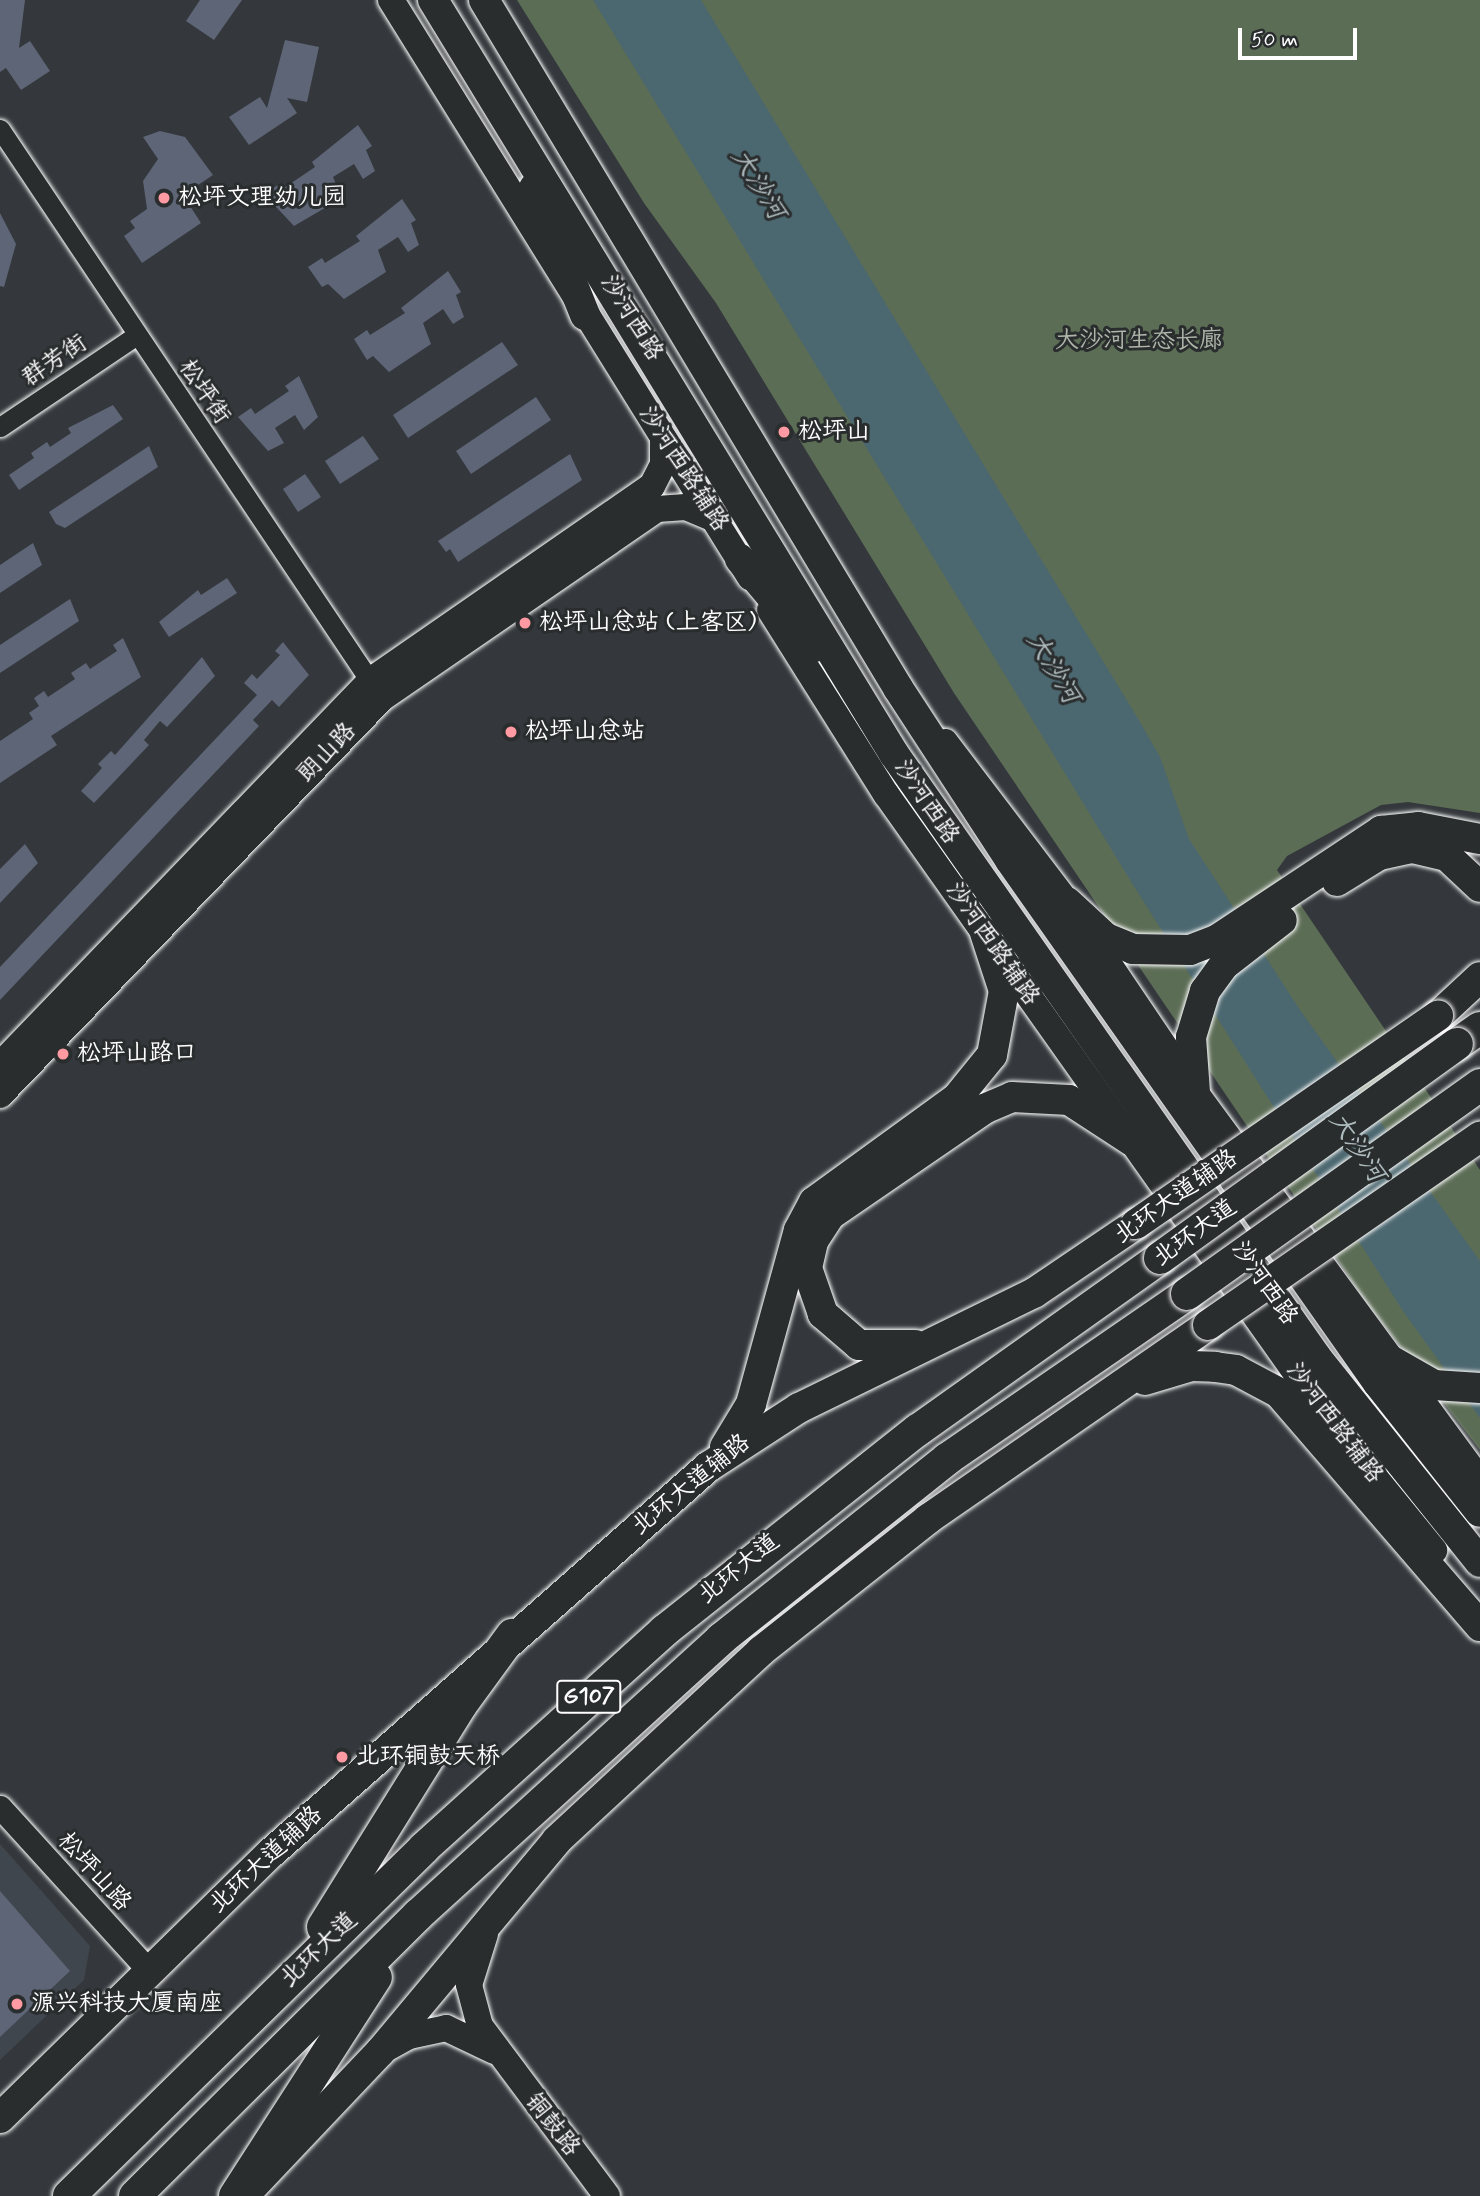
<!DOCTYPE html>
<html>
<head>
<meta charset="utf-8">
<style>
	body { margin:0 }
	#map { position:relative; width:1480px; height:2196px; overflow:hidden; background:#34383c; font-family:Mynerve,"LXGW WenKai TC",sans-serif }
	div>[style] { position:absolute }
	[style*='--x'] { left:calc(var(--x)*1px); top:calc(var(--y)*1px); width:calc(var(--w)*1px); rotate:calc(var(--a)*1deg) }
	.built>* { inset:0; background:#40464d }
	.green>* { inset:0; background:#5c6d56 }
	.water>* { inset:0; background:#4b676f }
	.building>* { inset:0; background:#5d6576 }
	.roads { filter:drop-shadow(0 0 2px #fff) drop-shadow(0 0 2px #fff) }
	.minor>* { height:19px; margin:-9.5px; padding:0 9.5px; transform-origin:9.5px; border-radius:9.5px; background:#2a2d2e }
	.tertiary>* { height:23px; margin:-11.5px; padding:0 11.5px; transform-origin:11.5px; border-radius:11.5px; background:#2a2d2e }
	.secondary>* { height:26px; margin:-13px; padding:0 13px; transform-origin:13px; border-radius:13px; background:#2a2d2e }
	.primary>* { height:30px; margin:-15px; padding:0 15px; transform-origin:15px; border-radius:15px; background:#2a2d2e }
	.trunk>* { height:32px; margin:-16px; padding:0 16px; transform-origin:16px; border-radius:16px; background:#2a2d2e }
	.bridges { filter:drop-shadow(0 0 2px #fff) drop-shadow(0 0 2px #fff) }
	.primary-bridge>* { height:30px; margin:-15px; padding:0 15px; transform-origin:15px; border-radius:15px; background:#2a2d2e }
	.trunk-bridge>* { height:32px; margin:-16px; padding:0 16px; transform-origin:16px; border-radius:16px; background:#2a2d2e }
	.dots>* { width:19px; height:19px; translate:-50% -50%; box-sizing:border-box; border:4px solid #2a2d2e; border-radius:50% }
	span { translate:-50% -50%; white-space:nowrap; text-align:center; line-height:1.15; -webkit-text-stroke:6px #2a2d2e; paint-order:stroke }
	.shield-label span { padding:2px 5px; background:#2a2d2e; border:2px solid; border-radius:5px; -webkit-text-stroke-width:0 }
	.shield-label { font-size:23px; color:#fff; font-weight:700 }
	.poi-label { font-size:24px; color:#fff }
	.left { translate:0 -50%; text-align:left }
	.street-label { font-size:24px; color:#fff }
	.park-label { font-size:24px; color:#aeb6aa }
	.water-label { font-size:26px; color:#aebbbe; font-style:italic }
	.scale { position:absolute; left:1238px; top:28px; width:119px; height:32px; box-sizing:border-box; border:4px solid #fff; border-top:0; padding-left:9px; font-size:21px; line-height:24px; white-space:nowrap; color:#fff; -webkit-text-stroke:5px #2a2d2e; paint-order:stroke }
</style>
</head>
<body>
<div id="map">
	<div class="built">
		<i style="clip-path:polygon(0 1844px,90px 1946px,84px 1980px,0 2060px)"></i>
	</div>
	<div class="green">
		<i style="clip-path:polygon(517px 0,1480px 0,1480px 813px,1408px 802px,1381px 805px,1287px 856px,1277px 870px,1480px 1170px,1480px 1450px,1366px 1302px,954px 693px,716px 303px,644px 203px)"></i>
	</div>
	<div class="water">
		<i style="clip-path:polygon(593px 0,701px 0,1137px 717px,1160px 757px,1189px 839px,1300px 1010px,1480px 1261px,1480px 1418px,1403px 1311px,1135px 888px)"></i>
	</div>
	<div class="building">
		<i style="clip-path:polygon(0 0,25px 0,19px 48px,30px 41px,50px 71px,21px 90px,6px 68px,0 72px)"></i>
		<i style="clip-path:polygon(200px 0,242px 0,214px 40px,186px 21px)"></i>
		<i style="clip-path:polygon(285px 40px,319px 47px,307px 102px,287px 98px,297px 113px,249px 145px,229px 117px,260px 97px,267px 108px)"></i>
		<i style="clip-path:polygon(358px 125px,372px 146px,366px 150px,375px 171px,363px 179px,354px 164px,333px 177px,342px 198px,294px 226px,264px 194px,278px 185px,281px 190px,315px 167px,312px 162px)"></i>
		<i style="clip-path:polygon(160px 131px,185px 137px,213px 175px,183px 195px,201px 223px,142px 263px,124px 236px,135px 228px,130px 221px,147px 209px,143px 181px,158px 159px,143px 137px)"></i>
		<i style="clip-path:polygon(402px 199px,416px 220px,411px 223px,419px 245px,408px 252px,398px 237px,378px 250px,386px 272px,344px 299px,328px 284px,322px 287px,308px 267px,322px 258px,325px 263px,360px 241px,356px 236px)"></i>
		<i style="clip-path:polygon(0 213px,16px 244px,4px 287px,0 286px)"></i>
		<i style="clip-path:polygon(448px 271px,461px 292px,456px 295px,464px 317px,453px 324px,443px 309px,423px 323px,431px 344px,389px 372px,373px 356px,367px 360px,354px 339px,367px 330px,370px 335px,405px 313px,401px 308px)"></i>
		<i style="clip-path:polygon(502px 342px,518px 365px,408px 438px,393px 415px)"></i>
		<i style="clip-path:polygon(299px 376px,318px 417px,304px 430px,295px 415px,275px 428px,284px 443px,268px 451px,238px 417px,251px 408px,255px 414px,289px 391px,285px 386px)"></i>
		<i style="clip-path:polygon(536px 397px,551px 420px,471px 474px,456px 451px)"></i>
		<i style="clip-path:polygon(113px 405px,123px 419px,19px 490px,9px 475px,34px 458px,31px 453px,47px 442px,50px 447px,71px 433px,68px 428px)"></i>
		<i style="clip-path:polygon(363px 436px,379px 459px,340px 484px,325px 461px)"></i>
		<i style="clip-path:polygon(149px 446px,158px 467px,65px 528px,56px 524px,49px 512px)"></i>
		<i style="clip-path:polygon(570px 454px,582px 480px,458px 562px,450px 549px,446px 552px,438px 541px)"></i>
		<i style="clip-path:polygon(305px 474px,321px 497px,298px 512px,283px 489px)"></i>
		<i style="clip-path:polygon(33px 543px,42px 565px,0 593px,0 565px)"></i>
		<i style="clip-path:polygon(227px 578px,237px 593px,169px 637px,159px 622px,198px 590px,201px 595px)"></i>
		<i style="clip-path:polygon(70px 599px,79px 621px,0 673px,0 645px)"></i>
		<i style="clip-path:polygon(123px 638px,141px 677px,51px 736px,57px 745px,0 783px,0 741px,33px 719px,29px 713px,39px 706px,34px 698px,44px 691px,48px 697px,75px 679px,71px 673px,86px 663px,90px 669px,117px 651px,113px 645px)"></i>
		<i style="clip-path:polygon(283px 642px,309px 675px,279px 707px,272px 700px,253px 720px,259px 726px,0 1000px,0 967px,257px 695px,244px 683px,252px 674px,257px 679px,280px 655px,275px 651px)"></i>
		<i style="clip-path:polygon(202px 657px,215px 676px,167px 727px,160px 721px,144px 740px,149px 745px,94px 803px,81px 791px,102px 768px,98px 764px,111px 751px,115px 755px)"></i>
		<i style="clip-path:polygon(25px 844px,38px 863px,0 903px,0 869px)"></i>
		<i style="clip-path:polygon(0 1891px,70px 1971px,0 2037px)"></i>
	</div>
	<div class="roads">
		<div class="minor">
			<i style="--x:0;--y:129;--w:665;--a:56.17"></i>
			<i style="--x:0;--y:427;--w:165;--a:-33.9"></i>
		</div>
		<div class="tertiary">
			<i style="--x:0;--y:1807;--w:223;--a:47.7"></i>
		</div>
		<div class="secondary">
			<i style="--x:391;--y:0;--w:680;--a:58.11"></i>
			<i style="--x:770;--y:610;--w:218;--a:57.8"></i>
			<i style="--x:886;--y:794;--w:775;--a:54.71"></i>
			<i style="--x:1334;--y:1427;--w:159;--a:50.9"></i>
			<i style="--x:945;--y:742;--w:201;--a:52.7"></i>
			<i style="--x:1067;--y:902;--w:229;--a:56"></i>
			<i style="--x:1195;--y:1092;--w:481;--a:53.7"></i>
			<i style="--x:0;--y:1065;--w:533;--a:-46.06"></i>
			<i style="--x:370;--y:681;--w:343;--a:-34.7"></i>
			<i style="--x:652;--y:486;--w:25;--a:-63"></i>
			<i style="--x:663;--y:464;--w:26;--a:-90"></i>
			<i style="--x:0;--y:1095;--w:551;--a:-46.1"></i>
			<i style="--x:382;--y:698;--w:334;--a:-34.5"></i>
			<i style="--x:657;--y:509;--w:29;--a:-4"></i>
			<i style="--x:686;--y:507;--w:33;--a:23"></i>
			<i style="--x:485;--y:1934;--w:53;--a:107.4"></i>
			<i style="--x:469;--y:1985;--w:42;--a:75"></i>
			<i style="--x:480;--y:2026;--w:212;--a:53.2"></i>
			<i style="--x:382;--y:2051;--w:31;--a:-29"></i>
			<i style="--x:409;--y:2036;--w:38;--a:-12"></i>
			<i style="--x:446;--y:2028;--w:53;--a:25.6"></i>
		</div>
		<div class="primary">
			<i style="--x:433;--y:0;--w:884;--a:58.56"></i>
			<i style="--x:894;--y:754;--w:737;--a:55"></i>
			<i style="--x:1317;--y:1358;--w:261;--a:51.4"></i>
			<i style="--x:484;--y:0;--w:803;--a:58.96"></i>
			<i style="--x:898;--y:688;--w:205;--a:56.9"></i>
			<i style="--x:1010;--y:860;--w:639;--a:54.87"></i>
			<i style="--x:1378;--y:1383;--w:164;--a:51.7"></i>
			<i style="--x:534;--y:188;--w:137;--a:68.1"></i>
			<i style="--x:740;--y:559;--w:115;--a:49.9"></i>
			<i style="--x:1337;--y:881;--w:49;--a:-31.8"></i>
			<i style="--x:1379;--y:855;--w:34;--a:-12"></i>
			<i style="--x:1412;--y:848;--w:36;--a:13"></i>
			<i style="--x:1447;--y:856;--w:45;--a:43.2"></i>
			<i style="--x:1067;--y:902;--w:53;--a:42.7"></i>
			<i style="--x:1106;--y:938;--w:29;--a:22"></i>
			<i style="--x:1133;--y:949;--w:57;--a:1"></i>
			<i style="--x:1190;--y:950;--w:30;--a:-21"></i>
			<i style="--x:1218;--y:939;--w:196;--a:-33.5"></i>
			<i style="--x:1381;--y:831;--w:37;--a:-6"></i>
			<i style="--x:1418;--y:827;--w:63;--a:11"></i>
			<i style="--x:1438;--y:1016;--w:57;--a:-42.9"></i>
			<i style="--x:1195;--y:1092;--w:55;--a:-94.2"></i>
			<i style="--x:1191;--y:1037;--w:48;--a:-73.1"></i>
			<i style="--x:1205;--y:991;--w:32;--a:-54"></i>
			<i style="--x:1224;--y:965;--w:73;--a:-37.8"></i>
			<i style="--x:915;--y:1345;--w:56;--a:180"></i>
			<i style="--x:859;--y:1345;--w:48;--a:-139.3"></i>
			<i style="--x:823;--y:1314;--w:49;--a:-109.2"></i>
			<i style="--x:807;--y:1268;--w:28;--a:-77"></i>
			<i style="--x:813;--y:1241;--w:31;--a:-57"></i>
			<i style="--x:830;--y:1215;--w:187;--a:-34.5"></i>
			<i style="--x:984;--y:1109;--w:30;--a:-23"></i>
			<i style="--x:1012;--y:1097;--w:57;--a:3"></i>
			<i style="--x:1069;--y:1100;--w:75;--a:33.1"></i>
			<i style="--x:1385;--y:1357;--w:56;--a:29.7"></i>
			<i style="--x:1434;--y:1385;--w:46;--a:3.7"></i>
			<i style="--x:1145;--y:1380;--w:48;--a:-16.9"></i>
			<i style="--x:1191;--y:1366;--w:24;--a:2"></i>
			<i style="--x:1215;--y:1367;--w:21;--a:8"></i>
			<i style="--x:1236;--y:1370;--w:49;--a:28.1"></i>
			<i style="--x:1279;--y:1393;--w:308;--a:49.2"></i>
			<i style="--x:725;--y:1447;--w:50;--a:-58.8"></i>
			<i style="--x:751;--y:1404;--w:180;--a:-74.6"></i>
			<i style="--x:799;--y:1230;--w:32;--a:-62"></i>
			<i style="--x:814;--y:1202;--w:177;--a:-36"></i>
			<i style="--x:957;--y:1098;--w:55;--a:-50.9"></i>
			<i style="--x:992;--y:1055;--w:65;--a:-79.4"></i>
			<i style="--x:1004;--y:991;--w:61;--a:-108.1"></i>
			<i style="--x:0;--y:2118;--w:380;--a:-44.4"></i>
			<i style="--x:272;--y:1852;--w:582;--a:-41.45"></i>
			<i style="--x:708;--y:1467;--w:108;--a:-33"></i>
			<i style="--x:799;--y:1408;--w:262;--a:-26.1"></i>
			<i style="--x:1034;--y:1293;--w:123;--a:-34.1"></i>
			<i style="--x:249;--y:2190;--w:190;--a:-46.5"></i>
			<i style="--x:380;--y:2052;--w:276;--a:-50.1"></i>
			<i style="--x:557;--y:1840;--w:278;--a:-42.8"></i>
			<i style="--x:761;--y:1651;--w:213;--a:-38.3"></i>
			<i style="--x:928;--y:1519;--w:341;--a:-34.7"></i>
		</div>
		<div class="trunk">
			<i style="--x:1457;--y:1044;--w:28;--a:-35"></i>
			<i style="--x:323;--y:1927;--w:261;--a:-58.1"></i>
			<i style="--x:461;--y:1705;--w:87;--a:-53.9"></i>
			<i style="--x:69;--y:2196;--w:497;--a:-44.4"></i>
			<i style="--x:424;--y:1848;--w:324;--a:-42.1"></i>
			<i style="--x:664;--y:1631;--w:324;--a:-38.4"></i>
			<i style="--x:918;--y:1430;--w:297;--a:-35.4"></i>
			<i style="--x:135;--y:2196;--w:399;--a:-44.8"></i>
			<i style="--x:418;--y:1915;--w:410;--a:-42.3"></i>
			<i style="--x:721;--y:1639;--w:289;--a:-38.5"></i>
			<i style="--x:947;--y:1459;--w:291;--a:-34.5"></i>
			<i style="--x:235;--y:2196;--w:260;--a:-57.2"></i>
		</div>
	</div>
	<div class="bridges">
		<div class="primary-bridge">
			<i style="--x:1136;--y:1224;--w:367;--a:-34.6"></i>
			<i style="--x:1208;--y:1325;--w:331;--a:-34.7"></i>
		</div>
		<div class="trunk-bridge">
			<i style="--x:1160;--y:1258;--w:366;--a:-35.8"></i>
			<i style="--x:1187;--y:1294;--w:360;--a:-35.5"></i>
		</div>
	</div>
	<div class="dots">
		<i style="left:164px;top:198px;background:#ff9aa2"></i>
		<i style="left:784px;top:432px;background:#ff9aa2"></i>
		<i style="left:525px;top:623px;background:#ff9aa2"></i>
		<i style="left:511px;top:732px;background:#ff9aa2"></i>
		<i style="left:63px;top:1054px;background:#ff9aa2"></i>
		<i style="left:342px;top:1757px;background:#ff9aa2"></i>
		<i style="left:17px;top:2004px;background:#ff9aa2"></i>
	</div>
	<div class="shield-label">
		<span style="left:589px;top:1697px">G107</span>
	</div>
	<div class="poi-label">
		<span class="left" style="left:178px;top:198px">松坪文理幼儿园</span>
		<span class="left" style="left:798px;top:432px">松坪山</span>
		<span class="left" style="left:539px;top:623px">松坪山总站 (上客区)</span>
		<span class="left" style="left:525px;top:732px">松坪山总站</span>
		<span class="left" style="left:77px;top:1054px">松坪山路口</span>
		<span class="left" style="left:356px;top:1757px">北环铜鼓天桥</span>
		<span class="left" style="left:31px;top:2004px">源兴科技大厦南座</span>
	</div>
	<div class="street-label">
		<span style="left:631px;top:318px;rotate:58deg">沙河西路</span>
		<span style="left:55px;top:361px;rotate:-34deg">群芳街</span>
		<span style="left:204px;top:392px;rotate:56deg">松坪街</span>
		<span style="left:683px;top:469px;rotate:57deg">沙河西路辅路</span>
		<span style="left:327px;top:753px;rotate:-46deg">朗山路</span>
		<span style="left:926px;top:802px;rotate:56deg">沙河西路</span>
		<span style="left:992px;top:944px;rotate:55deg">沙河西路辅路</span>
		<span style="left:1176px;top:1197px;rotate:-35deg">北环大道辅路</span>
		<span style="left:1195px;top:1233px;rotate:-36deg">北环大道</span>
		<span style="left:1264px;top:1283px;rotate:55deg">沙河西路</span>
		<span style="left:1334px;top:1423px;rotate:53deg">沙河西路辅路</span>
		<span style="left:691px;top:1485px;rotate:-39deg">北环大道辅路</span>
		<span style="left:739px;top:1569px;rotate:-39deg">北环大道</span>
		<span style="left:266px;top:1860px;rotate:-43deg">北环大道辅路</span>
		<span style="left:94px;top:1872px;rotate:48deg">松坪山路</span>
		<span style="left:319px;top:1950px;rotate:-44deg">北环大道</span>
		<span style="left:552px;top:2125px;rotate:52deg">铜鼓路</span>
	</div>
	<div class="park-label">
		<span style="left:1139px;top:341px">大沙河生态长廊</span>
	</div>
	<div class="water-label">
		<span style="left:757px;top:185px;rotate:58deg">大沙河</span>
		<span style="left:1052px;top:669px;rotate:59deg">大沙河</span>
		<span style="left:1356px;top:1148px;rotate:56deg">大沙河</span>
	</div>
	<div class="scale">50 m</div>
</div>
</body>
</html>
